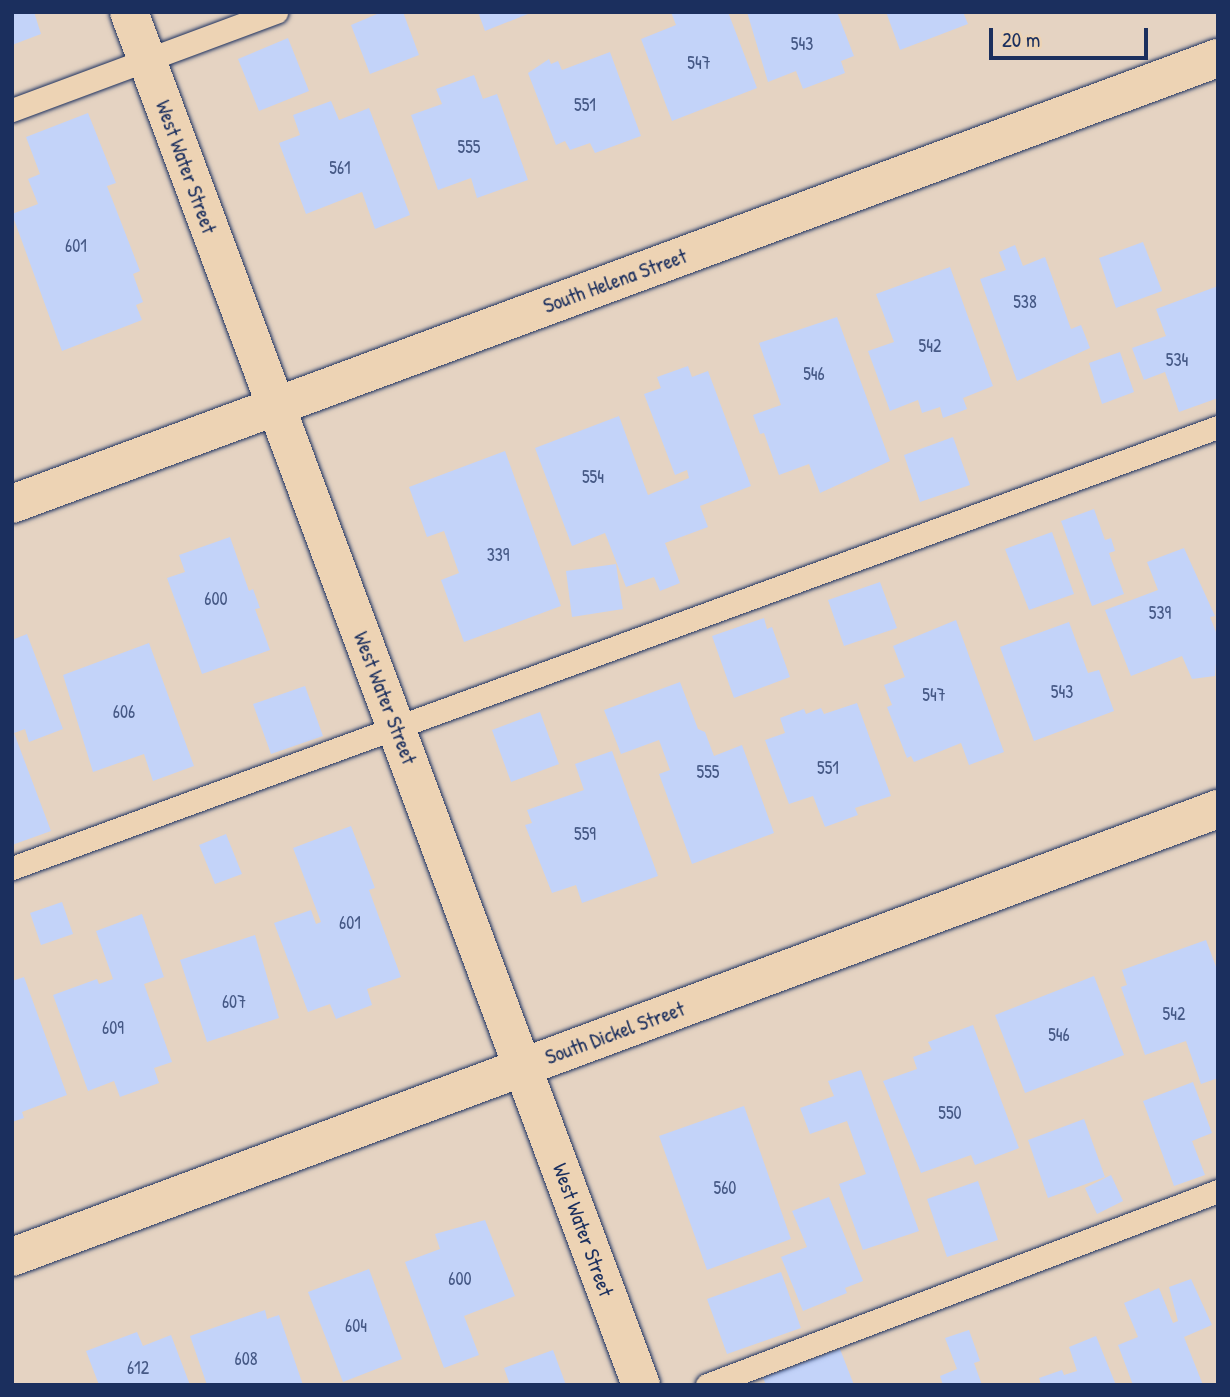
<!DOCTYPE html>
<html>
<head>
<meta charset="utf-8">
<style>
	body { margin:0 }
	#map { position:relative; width:1230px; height:1397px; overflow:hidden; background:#e5d3c2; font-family:"Patrick Hand",sans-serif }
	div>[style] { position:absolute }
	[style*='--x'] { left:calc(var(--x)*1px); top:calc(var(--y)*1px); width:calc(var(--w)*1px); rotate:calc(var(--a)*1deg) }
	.building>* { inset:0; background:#c3d3f9 }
	.roads { filter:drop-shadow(0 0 2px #1b2f5e) drop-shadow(0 0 2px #1b2f5e) }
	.service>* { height:23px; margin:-11.5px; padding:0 11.5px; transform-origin:11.5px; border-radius:11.5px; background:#edd3b4 }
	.minor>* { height:38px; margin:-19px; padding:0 19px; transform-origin:19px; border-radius:19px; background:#edd3b4 }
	span { translate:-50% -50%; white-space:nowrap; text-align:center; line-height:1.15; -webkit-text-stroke:5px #edd3b4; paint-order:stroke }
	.number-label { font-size:18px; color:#455885 }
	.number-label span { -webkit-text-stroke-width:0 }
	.street-label { font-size:21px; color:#1b2f5e }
	.frame { position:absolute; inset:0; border:14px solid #1b2f5e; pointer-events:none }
	.scale { position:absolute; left:989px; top:28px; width:159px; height:32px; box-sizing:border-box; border:4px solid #1b2f5e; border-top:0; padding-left:9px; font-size:21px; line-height:24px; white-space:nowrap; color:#1b2f5e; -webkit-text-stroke:5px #edd3b4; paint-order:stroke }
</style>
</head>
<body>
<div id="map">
	<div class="building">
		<i style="clip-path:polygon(12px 12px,34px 12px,41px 34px,12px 45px)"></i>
		<i style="clip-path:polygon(382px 12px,403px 12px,419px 55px,370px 74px,351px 25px)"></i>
		<i style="clip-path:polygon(478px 12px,533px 12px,485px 31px)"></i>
		<i style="clip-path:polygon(671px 12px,728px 12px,757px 88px,672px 121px,641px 39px,676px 25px)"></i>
		<i style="clip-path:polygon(747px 12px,837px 12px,854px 56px,841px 61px,845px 73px,803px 89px,796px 71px,768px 82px)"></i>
		<i style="clip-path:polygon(886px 12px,963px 12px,968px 24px,900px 50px)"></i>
		<i style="clip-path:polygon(288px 38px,309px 91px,259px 111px,238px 59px)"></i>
		<i style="clip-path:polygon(610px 52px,641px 136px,595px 153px,590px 143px,570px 150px,565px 141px,556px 145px,528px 73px,549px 59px,551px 64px,558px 61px,562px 70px)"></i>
		<i style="clip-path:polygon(474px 75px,483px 99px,497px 94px,528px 180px,477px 198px,471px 178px,438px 190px,411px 115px,442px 104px,436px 89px)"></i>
		<i style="clip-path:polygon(331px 101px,339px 120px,369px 108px,410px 215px,375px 229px,362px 192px,306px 214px,279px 143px,300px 135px,293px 115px)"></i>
		<i style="clip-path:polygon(88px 113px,116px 183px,107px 186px,140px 271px,133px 274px,143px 302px,136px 305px,142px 320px,62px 351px,12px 214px,38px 204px,28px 179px,40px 174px,26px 137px)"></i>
		<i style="clip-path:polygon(1143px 242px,1162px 291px,1116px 308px,1099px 258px)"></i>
		<i style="clip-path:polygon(1015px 245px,1023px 266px,1045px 257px,1071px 329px,1081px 325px,1090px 348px,1017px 381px,980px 279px,1006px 270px,999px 252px)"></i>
		<i style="clip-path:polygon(950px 267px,993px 386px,963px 398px,967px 409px,943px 418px,940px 407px,922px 413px,918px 400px,890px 411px,868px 351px,894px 342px,876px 294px)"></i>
		<i style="clip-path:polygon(1218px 286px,1218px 398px,1179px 412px,1165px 372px,1144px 380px,1132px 348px,1166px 336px,1156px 309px)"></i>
		<i style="clip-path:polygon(837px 317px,890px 461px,820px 493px,809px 464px,779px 475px,764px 433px,760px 434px,753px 415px,781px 405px,759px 343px)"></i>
		<i style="clip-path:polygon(1120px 352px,1134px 392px,1102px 404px,1089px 363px)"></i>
		<i style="clip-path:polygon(688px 366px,692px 377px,708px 371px,751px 486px,700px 506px,708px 527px,665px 543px,680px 583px,660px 591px,654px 577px,626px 587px,605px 533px,572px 546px,535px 448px,619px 416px,648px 495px,689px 478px,687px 470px,675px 475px,644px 394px,661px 388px,657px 377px)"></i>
		<i style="clip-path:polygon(953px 437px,970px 485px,920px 502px,904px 455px)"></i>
		<i style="clip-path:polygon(505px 451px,561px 606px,464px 642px,441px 580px,459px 573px,444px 531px,427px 537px,409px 487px)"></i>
		<i style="clip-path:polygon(1094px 509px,1105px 540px,1111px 538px,1115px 551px,1109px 553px,1124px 594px,1092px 606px,1061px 521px)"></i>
		<i style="clip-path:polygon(1052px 532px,1074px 594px,1029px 610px,1005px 549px)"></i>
		<i style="clip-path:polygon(230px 537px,249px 591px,253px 589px,260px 608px,255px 609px,270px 650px,202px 674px,167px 578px,185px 572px,179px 555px)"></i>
		<i style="clip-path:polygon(1184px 548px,1215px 616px,1210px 617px,1218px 637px,1215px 676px,1192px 679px,1182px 656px,1131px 676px,1105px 610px,1158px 590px,1147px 562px)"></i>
		<i style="clip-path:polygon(616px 564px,623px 609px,572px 617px,566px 571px)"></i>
		<i style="clip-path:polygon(880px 582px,897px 628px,844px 646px,828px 600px)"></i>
		<i style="clip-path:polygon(764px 618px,767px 629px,772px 627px,790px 677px,734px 698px,712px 636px)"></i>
		<i style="clip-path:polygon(956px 620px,1004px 752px,969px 765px,961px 743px,914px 762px,911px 756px,907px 758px,887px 707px,892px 705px,884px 685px,905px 677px,893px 646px)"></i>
		<i style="clip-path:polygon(1069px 622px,1088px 673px,1099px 670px,1114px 711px,1034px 741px,1000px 647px)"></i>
		<i style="clip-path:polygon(27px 634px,63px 729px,29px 742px,25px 729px,14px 733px,51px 831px,12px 845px,12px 640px)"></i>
		<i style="clip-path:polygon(149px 643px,194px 766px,153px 781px,144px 754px,93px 772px,63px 675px)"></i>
		<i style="clip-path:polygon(680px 682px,698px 729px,705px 732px,714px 756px,742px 745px,774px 833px,692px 864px,659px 774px,670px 770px,659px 740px,621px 754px,604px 710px)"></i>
		<i style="clip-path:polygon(305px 686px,323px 736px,271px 754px,253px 704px)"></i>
		<i style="clip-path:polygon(857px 703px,891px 796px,855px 808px,858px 815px,825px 827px,813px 796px,789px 804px,765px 740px,785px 733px,780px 718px,804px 709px,806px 714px,821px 708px,824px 714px)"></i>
		<i style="clip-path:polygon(540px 712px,559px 764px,511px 782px,492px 730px)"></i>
		<i style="clip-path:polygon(612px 751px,658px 876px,582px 903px,576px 885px,552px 893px,525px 825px,532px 823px,527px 810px,584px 790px,575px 764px)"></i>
		<i style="clip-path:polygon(351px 826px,375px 888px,369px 890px,401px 977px,367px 989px,372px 1005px,336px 1019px,330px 1004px,308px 1012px,274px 923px,311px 910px,316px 924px,321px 922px,293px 848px)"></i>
		<i style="clip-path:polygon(226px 834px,242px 874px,215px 884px,199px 845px)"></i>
		<i style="clip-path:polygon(62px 902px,73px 934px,41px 945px,30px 913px)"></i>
		<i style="clip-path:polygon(142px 914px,164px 977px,144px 984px,172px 1062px,154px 1068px,159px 1083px,120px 1097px,114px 1081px,88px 1091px,53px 995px,97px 979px,99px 984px,113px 979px,96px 931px)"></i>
		<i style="clip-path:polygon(255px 935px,279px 1018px,207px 1042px,180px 960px)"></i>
		<i style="clip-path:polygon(1206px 940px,1218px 972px,1218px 1078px,1201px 1084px,1186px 1041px,1145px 1055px,1121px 987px,1127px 985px,1122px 970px)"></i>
		<i style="clip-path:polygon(1094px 976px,1124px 1055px,1025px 1093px,995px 1015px)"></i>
		<i style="clip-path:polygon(24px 977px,67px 1095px,22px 1112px,24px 1118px,12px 1122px,12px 981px)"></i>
		<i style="clip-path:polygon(973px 1025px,1019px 1148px,975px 1165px,971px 1155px,921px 1173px,883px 1081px,917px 1069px,913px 1057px,932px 1050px,928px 1042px)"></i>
		<i style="clip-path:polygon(861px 1070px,919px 1231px,863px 1250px,839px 1184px,866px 1174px,847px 1121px,810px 1134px,800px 1108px,834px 1096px,828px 1081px)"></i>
		<i style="clip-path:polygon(1193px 1082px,1212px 1133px,1192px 1141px,1205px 1175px,1174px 1186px,1143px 1101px)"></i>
		<i style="clip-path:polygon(744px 1106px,791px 1239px,707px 1270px,659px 1136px)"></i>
		<i style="clip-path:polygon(1084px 1119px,1105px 1177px,1048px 1198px,1028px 1140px)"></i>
		<i style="clip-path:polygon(1111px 1175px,1123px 1201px,1097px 1214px,1085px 1188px)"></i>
		<i style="clip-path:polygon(978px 1181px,998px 1240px,947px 1257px,927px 1199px)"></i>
		<i style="clip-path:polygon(829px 1197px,863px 1281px,845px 1288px,847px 1293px,803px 1311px,781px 1257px,807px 1247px,792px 1211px)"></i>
		<i style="clip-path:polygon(485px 1220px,515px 1296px,464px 1316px,479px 1355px,444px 1368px,405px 1262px,440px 1249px,435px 1234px)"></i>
		<i style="clip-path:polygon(369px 1269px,402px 1359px,343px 1382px,308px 1292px)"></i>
		<i style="clip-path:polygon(781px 1272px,801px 1328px,727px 1354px,707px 1299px)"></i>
		<i style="clip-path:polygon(1191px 1279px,1212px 1325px,1184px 1337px,1203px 1385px,1133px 1385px,1118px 1345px,1138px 1337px,1124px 1303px,1159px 1288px,1173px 1323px,1178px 1321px,1169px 1287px)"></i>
		<i style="clip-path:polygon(265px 1310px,267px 1319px,279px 1315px,303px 1385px,207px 1385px,190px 1336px)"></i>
		<i style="clip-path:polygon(969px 1330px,980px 1361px,974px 1363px,982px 1385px,943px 1385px,940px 1376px,957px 1369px,945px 1338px)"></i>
		<i style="clip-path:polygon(137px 1332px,143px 1346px,171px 1335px,190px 1385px,99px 1385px,86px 1351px)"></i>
		<i style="clip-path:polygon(1096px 1336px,1116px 1385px,1041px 1385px,1039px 1378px,1062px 1370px,1064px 1375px,1077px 1371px,1069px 1347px)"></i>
		<i style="clip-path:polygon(840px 1349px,854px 1385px,766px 1385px,763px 1378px)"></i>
		<i style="clip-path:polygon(553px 1350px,566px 1385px,510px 1385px,504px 1368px)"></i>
	</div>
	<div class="roads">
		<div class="service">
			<i style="--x:12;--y:110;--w:282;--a:-20.4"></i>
			<i style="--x:12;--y:868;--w:1284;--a:-20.09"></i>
			<i style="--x:707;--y:1385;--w:547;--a:-20.79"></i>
		</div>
		<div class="minor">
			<i style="--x:129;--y:12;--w:1465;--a:69.55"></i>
			<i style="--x:12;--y:504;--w:1286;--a:-20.3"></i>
			<i style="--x:12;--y:1257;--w:1287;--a:-20.38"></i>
		</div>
	</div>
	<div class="number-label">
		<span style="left:802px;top:44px">543</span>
		<span style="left:699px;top:63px">547</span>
		<span style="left:585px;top:105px">551</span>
		<span style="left:469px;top:147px">555</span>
		<span style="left:340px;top:168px">561</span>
		<span style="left:76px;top:246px">601</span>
		<span style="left:1025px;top:302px">538</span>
		<span style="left:930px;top:346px">542</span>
		<span style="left:1177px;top:360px">534</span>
		<span style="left:814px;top:374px">546</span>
		<span style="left:593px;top:477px">554</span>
		<span style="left:498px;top:555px">339</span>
		<span style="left:216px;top:599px">600</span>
		<span style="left:1160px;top:613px">539</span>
		<span style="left:1062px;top:692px">543</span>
		<span style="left:934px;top:695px">547</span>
		<span style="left:124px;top:712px">606</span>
		<span style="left:828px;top:768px">551</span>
		<span style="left:708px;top:772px">555</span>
		<span style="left:585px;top:834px">559</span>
		<span style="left:350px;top:923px">601</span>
		<span style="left:234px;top:1002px">607</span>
		<span style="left:1174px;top:1014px">542</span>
		<span style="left:113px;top:1028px">609</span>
		<span style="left:1059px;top:1035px">546</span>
		<span style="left:950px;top:1113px">550</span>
		<span style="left:725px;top:1188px">560</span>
		<span style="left:460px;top:1279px">600</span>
		<span style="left:356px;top:1326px">604</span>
		<span style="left:246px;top:1359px">608</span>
		<span style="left:138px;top:1368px">612</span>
	</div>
	<div class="street-label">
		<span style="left:186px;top:167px;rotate:70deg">West Water Street</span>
		<span style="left:615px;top:281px;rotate:-20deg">South Helena Street</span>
		<span style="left:385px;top:698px;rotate:69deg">West Water Street</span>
		<span style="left:615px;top:1033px;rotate:-20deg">South Dickel Street</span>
		<span style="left:583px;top:1230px;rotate:70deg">West Water Street</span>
	</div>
	<div class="frame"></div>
	<div class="scale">20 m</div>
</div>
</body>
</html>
